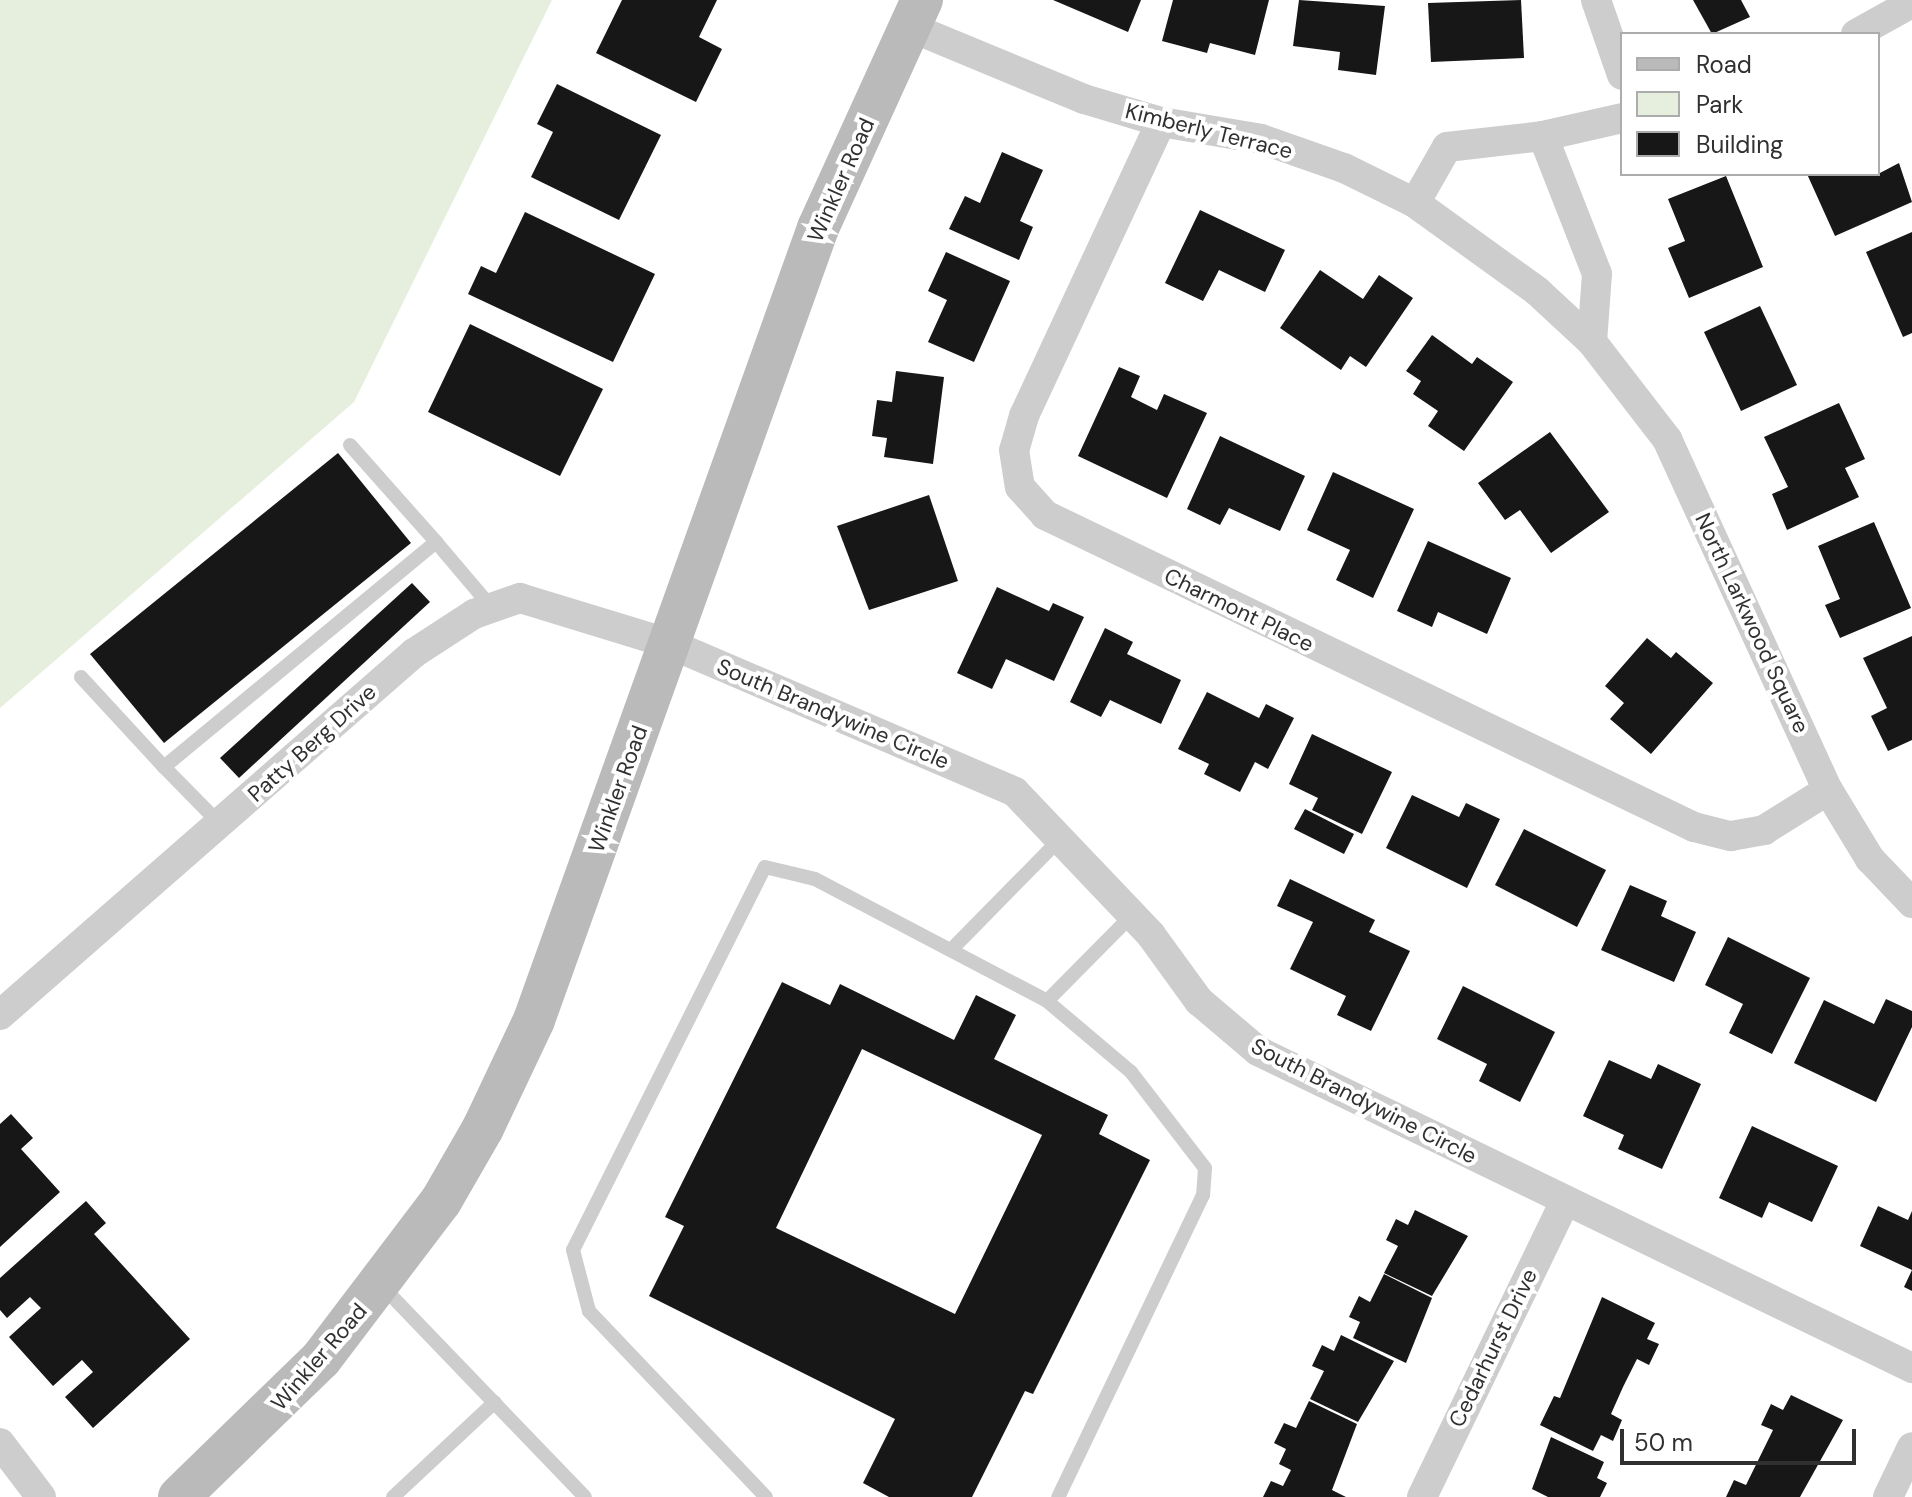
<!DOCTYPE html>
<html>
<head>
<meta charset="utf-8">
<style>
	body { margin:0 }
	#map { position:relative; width:1912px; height:1497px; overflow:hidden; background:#fff; font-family:"DM Sans",sans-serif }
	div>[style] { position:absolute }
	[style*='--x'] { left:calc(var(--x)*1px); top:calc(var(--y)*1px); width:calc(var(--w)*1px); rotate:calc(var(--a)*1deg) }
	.green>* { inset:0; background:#e6eede }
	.building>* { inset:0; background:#171717 }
	.lane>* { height:14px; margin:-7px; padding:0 7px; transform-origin:7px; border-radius:7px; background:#cdcdcd }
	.street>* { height:30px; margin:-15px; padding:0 15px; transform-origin:15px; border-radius:15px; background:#cdcdcd }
	.secondary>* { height:42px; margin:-21px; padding:0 21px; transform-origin:21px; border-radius:21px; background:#bababa }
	span { translate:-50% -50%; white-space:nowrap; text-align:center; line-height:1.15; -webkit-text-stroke:8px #fff; paint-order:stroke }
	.street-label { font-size:22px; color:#303030 }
	.legend { position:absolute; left:1620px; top:32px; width:260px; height:144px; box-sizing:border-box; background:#fff; border:2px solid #acacac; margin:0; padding:10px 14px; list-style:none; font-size:24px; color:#303030 }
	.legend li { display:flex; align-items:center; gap:16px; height:40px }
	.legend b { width:40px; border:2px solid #acacac }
	.scale { position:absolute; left:1620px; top:1429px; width:236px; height:36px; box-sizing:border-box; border:4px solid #303030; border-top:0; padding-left:10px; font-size:24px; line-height:28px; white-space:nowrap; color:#303030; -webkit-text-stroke:6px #fff; paint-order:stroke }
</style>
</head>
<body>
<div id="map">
	<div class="green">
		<i style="clip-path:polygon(0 0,552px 0,354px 402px,0 708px)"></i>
	</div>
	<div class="building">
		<i style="clip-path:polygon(622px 0,717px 0,699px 37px,722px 49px,696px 102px,596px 53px)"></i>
		<i style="clip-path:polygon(1053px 0,1141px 0,1128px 32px)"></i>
		<i style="clip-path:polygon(1173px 0,1269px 0,1255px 55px,1210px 43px,1207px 53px,1162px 41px)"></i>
		<i style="clip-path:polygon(1299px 0,1385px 6px,1376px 75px,1338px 70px,1340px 52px,1293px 46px)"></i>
		<i style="clip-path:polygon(1521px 0,1524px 58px,1431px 62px,1428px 3px)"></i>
		<i style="clip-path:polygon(1693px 0,1741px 0,1750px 17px,1712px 34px)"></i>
		<i style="clip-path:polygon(557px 84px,661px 135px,619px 220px,531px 177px,553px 132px,537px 124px)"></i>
		<i style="clip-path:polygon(1002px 152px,1043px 170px,1020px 221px,1033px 227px,1019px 260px,949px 229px,965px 196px,980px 203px)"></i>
		<i style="clip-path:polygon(1899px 163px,1912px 202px,1835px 236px,1807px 174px,1878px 174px)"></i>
		<i style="clip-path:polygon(1726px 176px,1763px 267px,1689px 298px,1668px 248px,1685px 241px,1668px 199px)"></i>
		<i style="clip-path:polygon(1200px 210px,1285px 250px,1265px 292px,1219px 270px,1203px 301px,1165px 283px)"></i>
		<i style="clip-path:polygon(525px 212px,655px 274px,613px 362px,468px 294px,481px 266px,496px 273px)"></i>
		<i style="clip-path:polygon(1912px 232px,1912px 333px,1903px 337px,1866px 252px)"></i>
		<i style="clip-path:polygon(946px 252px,1010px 281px,974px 362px,928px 342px,947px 300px,928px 291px)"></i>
		<i style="clip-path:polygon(1320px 270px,1363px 299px,1379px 275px,1413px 298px,1366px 367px,1350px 356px,1341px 370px,1280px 328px)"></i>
		<i style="clip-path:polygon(1760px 306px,1797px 385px,1741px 411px,1704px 332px)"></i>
		<i style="clip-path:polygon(470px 324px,603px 389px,560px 476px,428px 412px)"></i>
		<i style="clip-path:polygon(1432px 335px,1472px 364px,1477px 357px,1513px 382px,1464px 451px,1428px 426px,1438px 411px,1413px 394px,1421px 381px,1406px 371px)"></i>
		<i style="clip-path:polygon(1119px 367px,1140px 376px,1131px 397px,1157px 410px,1164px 394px,1207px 413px,1167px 498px,1078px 456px)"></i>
		<i style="clip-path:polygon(896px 371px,944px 377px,933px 464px,884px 457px,887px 438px,872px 436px,877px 400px,892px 402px)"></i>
		<i style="clip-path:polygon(1839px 403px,1865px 459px,1845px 468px,1859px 497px,1787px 530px,1772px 494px,1788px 487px,1764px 437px)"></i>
		<i style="clip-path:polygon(1550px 432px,1609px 512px,1551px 553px,1520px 510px,1505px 520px,1478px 483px)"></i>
		<i style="clip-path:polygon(1220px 436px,1305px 476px,1280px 531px,1229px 508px,1220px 525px,1187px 509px)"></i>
		<i style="clip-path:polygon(338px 453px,411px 543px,164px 743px,90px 654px)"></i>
		<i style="clip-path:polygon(1333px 472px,1414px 509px,1373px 598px,1336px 580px,1350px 550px,1307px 530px)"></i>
		<i style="clip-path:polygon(929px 495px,958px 581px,869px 610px,837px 526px)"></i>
		<i style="clip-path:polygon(1874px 522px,1911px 608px,1840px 638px,1825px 605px,1840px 599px,1818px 546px)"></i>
		<i style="clip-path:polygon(1428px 541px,1511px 578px,1487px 634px,1438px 612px,1432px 627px,1397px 611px)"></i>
		<i style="clip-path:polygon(412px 583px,430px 602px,239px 778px,220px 758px)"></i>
		<i style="clip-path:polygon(997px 587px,1049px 611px,1053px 603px,1084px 617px,1054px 681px,1006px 659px,992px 689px,957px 673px)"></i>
		<i style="clip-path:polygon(1105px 628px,1133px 642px,1127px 654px,1181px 680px,1161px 724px,1110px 700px,1101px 717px,1070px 702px)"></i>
		<i style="clip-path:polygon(1912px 636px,1912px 740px,1888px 751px,1871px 716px,1887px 708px,1863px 658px)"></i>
		<i style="clip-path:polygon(1647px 638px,1671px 658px,1676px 652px,1713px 683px,1651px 754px,1610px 719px,1624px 703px,1605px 686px)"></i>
		<i style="clip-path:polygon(1207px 692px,1259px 718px,1266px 704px,1294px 718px,1268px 769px,1255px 762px,1240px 792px,1204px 774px,1209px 764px,1178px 749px)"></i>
		<i style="clip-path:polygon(1312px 734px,1392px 772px,1362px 834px,1312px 810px,1318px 798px,1289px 784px)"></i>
		<i style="clip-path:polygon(1412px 795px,1459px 817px,1466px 803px,1500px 819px,1467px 888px,1386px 848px)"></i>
		<i style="clip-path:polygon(1305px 809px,1354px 834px,1344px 854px,1294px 829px)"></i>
		<i style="clip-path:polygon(1524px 829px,1606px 870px,1577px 927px,1495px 885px)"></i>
		<i style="clip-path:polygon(1290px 879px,1375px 920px,1369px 932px,1410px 951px,1371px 1031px,1337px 1015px,1346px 996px,1290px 969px,1313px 922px,1277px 906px)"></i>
		<i style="clip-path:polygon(1630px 885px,1667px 901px,1661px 916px,1696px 932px,1674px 982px,1601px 950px)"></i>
		<i style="clip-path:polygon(1728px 937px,1810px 978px,1772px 1054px,1729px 1033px,1743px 1004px,1705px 985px)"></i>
		<i style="clip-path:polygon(evenodd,782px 982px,830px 1005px,840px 984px,954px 1040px,976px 995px,1016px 1015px,994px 1059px,1108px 1115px,1099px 1134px,1150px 1160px,1033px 1394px,1025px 1391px,972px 1497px,889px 1497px,863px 1483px,895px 1419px,649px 1296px,684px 1226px,665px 1217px,782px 982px,862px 1049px,1042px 1135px,955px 1314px,776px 1228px,862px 1049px)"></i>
		<i style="clip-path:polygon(1463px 986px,1555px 1032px,1520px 1102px,1479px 1081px,1487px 1064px,1437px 1039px)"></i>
		<i style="clip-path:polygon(1886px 999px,1912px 1011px,1912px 1027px,1876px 1102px,1794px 1063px,1824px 1000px,1874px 1024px)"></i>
		<i style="clip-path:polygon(1609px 1060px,1651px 1079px,1658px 1064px,1701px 1084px,1662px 1169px,1618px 1149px,1624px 1135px,1583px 1116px)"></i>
		<i style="clip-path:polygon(11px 1114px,33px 1138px,21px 1149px,60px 1192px,0 1247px,0 1124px)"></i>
		<i style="clip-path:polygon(1752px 1126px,1838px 1166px,1812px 1222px,1769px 1202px,1762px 1218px,1719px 1198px)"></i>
		<i style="clip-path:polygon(86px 1201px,106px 1223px,94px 1234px,190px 1339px,93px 1428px,65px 1397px,93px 1372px,82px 1360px,53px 1386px,9px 1337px,41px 1308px,30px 1297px,7px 1318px,0 1310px,0 1278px)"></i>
		<i style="clip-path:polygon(1878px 1206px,1908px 1220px,1912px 1211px,1912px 1291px,1904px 1287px,1912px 1270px,1860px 1246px)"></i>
		<i style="clip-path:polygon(1415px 1210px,1468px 1236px,1432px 1296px,1384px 1273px,1398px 1246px,1386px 1240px,1396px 1219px,1408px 1225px)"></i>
		<i style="clip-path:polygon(1384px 1274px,1432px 1298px,1406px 1363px,1353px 1338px,1360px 1322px,1349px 1317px,1359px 1296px,1370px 1302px)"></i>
		<i style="clip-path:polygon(1602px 1297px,1655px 1323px,1647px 1339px,1659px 1344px,1649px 1365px,1637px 1359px,1623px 1387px,1611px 1414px,1622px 1420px,1613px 1441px,1601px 1435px,1593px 1451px,1540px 1425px,1554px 1396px,1560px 1398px)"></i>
		<i style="clip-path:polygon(1341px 1335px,1394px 1361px,1358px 1422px,1310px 1399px,1324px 1371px,1312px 1366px,1322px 1345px,1334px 1351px)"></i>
		<i style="clip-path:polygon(1791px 1395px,1843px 1420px,1800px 1497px,1726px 1497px,1734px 1480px,1746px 1485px,1773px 1430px,1761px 1425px,1771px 1404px,1783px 1410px)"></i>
		<i style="clip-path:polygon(1309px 1401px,1357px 1424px,1332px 1490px,1346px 1497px,1263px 1497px,1271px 1481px,1283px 1486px,1291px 1470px,1279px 1464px,1286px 1449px,1274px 1443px,1284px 1423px,1296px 1428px)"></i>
		<i style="clip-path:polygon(1551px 1437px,1604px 1462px,1597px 1478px,1607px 1483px,1600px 1497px,1548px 1497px,1532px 1489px)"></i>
	</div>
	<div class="lane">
		<i style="--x:350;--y:445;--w:130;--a:48.4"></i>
		<i style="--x:81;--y:677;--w:122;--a:47.3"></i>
		<i style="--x:220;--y:824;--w:80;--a:-134.5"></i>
		<i style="--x:164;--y:767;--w:353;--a:-39.6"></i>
		<i style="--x:436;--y:542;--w:87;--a:49.7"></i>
		<i style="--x:952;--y:949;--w:154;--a:-45.5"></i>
		<i style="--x:1047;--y:1001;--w:121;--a:-45.3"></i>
		<i style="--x:381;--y:1285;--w:294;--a:46.1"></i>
		<i style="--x:393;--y:1497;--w:139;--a:-43"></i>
		<i style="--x:766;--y:1497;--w:257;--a:-133.6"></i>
		<i style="--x:589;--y:1311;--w:63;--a:-104.7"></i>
		<i style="--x:573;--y:1250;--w:428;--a:-63.4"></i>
		<i style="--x:765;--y:867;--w:51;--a:13.5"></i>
		<i style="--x:815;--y:879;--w:262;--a:27.7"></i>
		<i style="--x:1047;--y:1001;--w:110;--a:40.2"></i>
		<i style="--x:1131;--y:1072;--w:121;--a:52.4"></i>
		<i style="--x:1205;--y:1168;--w:27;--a:94"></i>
		<i style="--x:1203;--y:1195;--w:335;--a:115.6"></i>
	</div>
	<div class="street">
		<i style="--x:1596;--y:0;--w:79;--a:70.9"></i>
		<i style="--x:910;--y:27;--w:188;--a:22.5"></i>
		<i style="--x:1084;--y:99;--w:80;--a:16.6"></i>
		<i style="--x:1161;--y:122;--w:101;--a:9.6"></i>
		<i style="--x:1261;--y:139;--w:88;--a:19.3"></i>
		<i style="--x:1344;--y:168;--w:79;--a:26.2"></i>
		<i style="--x:1415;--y:203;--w:150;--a:35.8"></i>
		<i style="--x:1537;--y:291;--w:75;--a:42.8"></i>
		<i style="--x:1592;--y:342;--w:123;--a:52.3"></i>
		<i style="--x:1667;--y:439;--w:386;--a:65.4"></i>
		<i style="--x:1828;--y:790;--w:81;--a:58.7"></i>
		<i style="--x:1870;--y:859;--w:61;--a:46.3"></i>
		<i style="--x:1856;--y:34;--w:64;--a:-29"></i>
		<i style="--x:1161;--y:122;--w:324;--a:115"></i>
		<i style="--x:1024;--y:416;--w:35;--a:106"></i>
		<i style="--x:1014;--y:450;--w:37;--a:81"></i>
		<i style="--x:1020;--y:487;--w:38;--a:48"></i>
		<i style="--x:1045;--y:515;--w:720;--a:25.68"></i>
		<i style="--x:1694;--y:827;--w:38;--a:14"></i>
		<i style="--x:1731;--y:836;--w:34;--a:-10"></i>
		<i style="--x:1764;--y:830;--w:75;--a:-32"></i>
		<i style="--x:1543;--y:136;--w:148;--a:68.6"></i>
		<i style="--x:1597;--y:274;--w:68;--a:94.2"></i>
		<i style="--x:1415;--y:203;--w:64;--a:-60.3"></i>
		<i style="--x:1447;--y:147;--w:97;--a:-6.5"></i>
		<i style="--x:1543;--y:136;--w:81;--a:-12.8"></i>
		<i style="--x:0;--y:1015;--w:550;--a:-41.17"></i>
		<i style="--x:414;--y:653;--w:72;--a:-33"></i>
		<i style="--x:474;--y:614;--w:49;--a:-19.2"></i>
		<i style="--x:520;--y:598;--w:157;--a:17"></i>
		<i style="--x:670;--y:644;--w:375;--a:23.2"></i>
		<i style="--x:1015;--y:792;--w:197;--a:46.4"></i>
		<i style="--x:1151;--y:935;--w:82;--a:54"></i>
		<i style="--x:1199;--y:1001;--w:77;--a:40.3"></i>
		<i style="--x:1258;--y:1051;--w:727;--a:25.86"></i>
		<i style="--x:0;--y:1443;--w:68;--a:52.8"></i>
		<i style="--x:1422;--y:1497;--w:329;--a:-64.2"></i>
		<i style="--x:1888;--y:1497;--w:55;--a:-64.4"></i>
	</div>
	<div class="secondary">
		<i style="--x:179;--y:1497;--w:198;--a:-44.2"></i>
		<i style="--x:321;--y:1359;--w:198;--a:-52.8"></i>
		<i style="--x:441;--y:1201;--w:84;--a:-60.1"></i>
		<i style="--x:483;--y:1128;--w:119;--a:-64.7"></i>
		<i style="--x:534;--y:1020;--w:841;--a:-70.27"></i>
		<i style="--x:818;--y:228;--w:251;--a:-65.5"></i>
	</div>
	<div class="street-label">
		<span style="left:1209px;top:131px;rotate:14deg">Kimberly Terrace</span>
		<span style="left:841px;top:180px;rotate:-66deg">Winkler Road</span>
		<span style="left:1239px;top:610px;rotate:26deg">Charmont Place</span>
		<span style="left:1752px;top:623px;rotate:65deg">North Larkwood Square</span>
		<span style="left:833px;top:714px;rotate:23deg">South Brandywine Circle</span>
		<span style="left:312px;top:743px;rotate:-42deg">Patty Berg Drive</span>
		<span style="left:618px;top:789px;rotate:-70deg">Winkler Road</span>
		<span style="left:1364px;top:1101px;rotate:27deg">South Brandywine Circle</span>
		<span style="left:1493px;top:1348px;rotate:-64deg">Cedarhurst Drive</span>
		<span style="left:319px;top:1357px;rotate:-49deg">Winkler Road</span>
	</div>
	<ul class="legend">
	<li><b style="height:10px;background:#bababa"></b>Road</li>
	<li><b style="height:22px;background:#e6eede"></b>Park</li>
	<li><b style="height:22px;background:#171717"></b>Building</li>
	</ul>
	<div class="scale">50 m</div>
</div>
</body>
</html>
